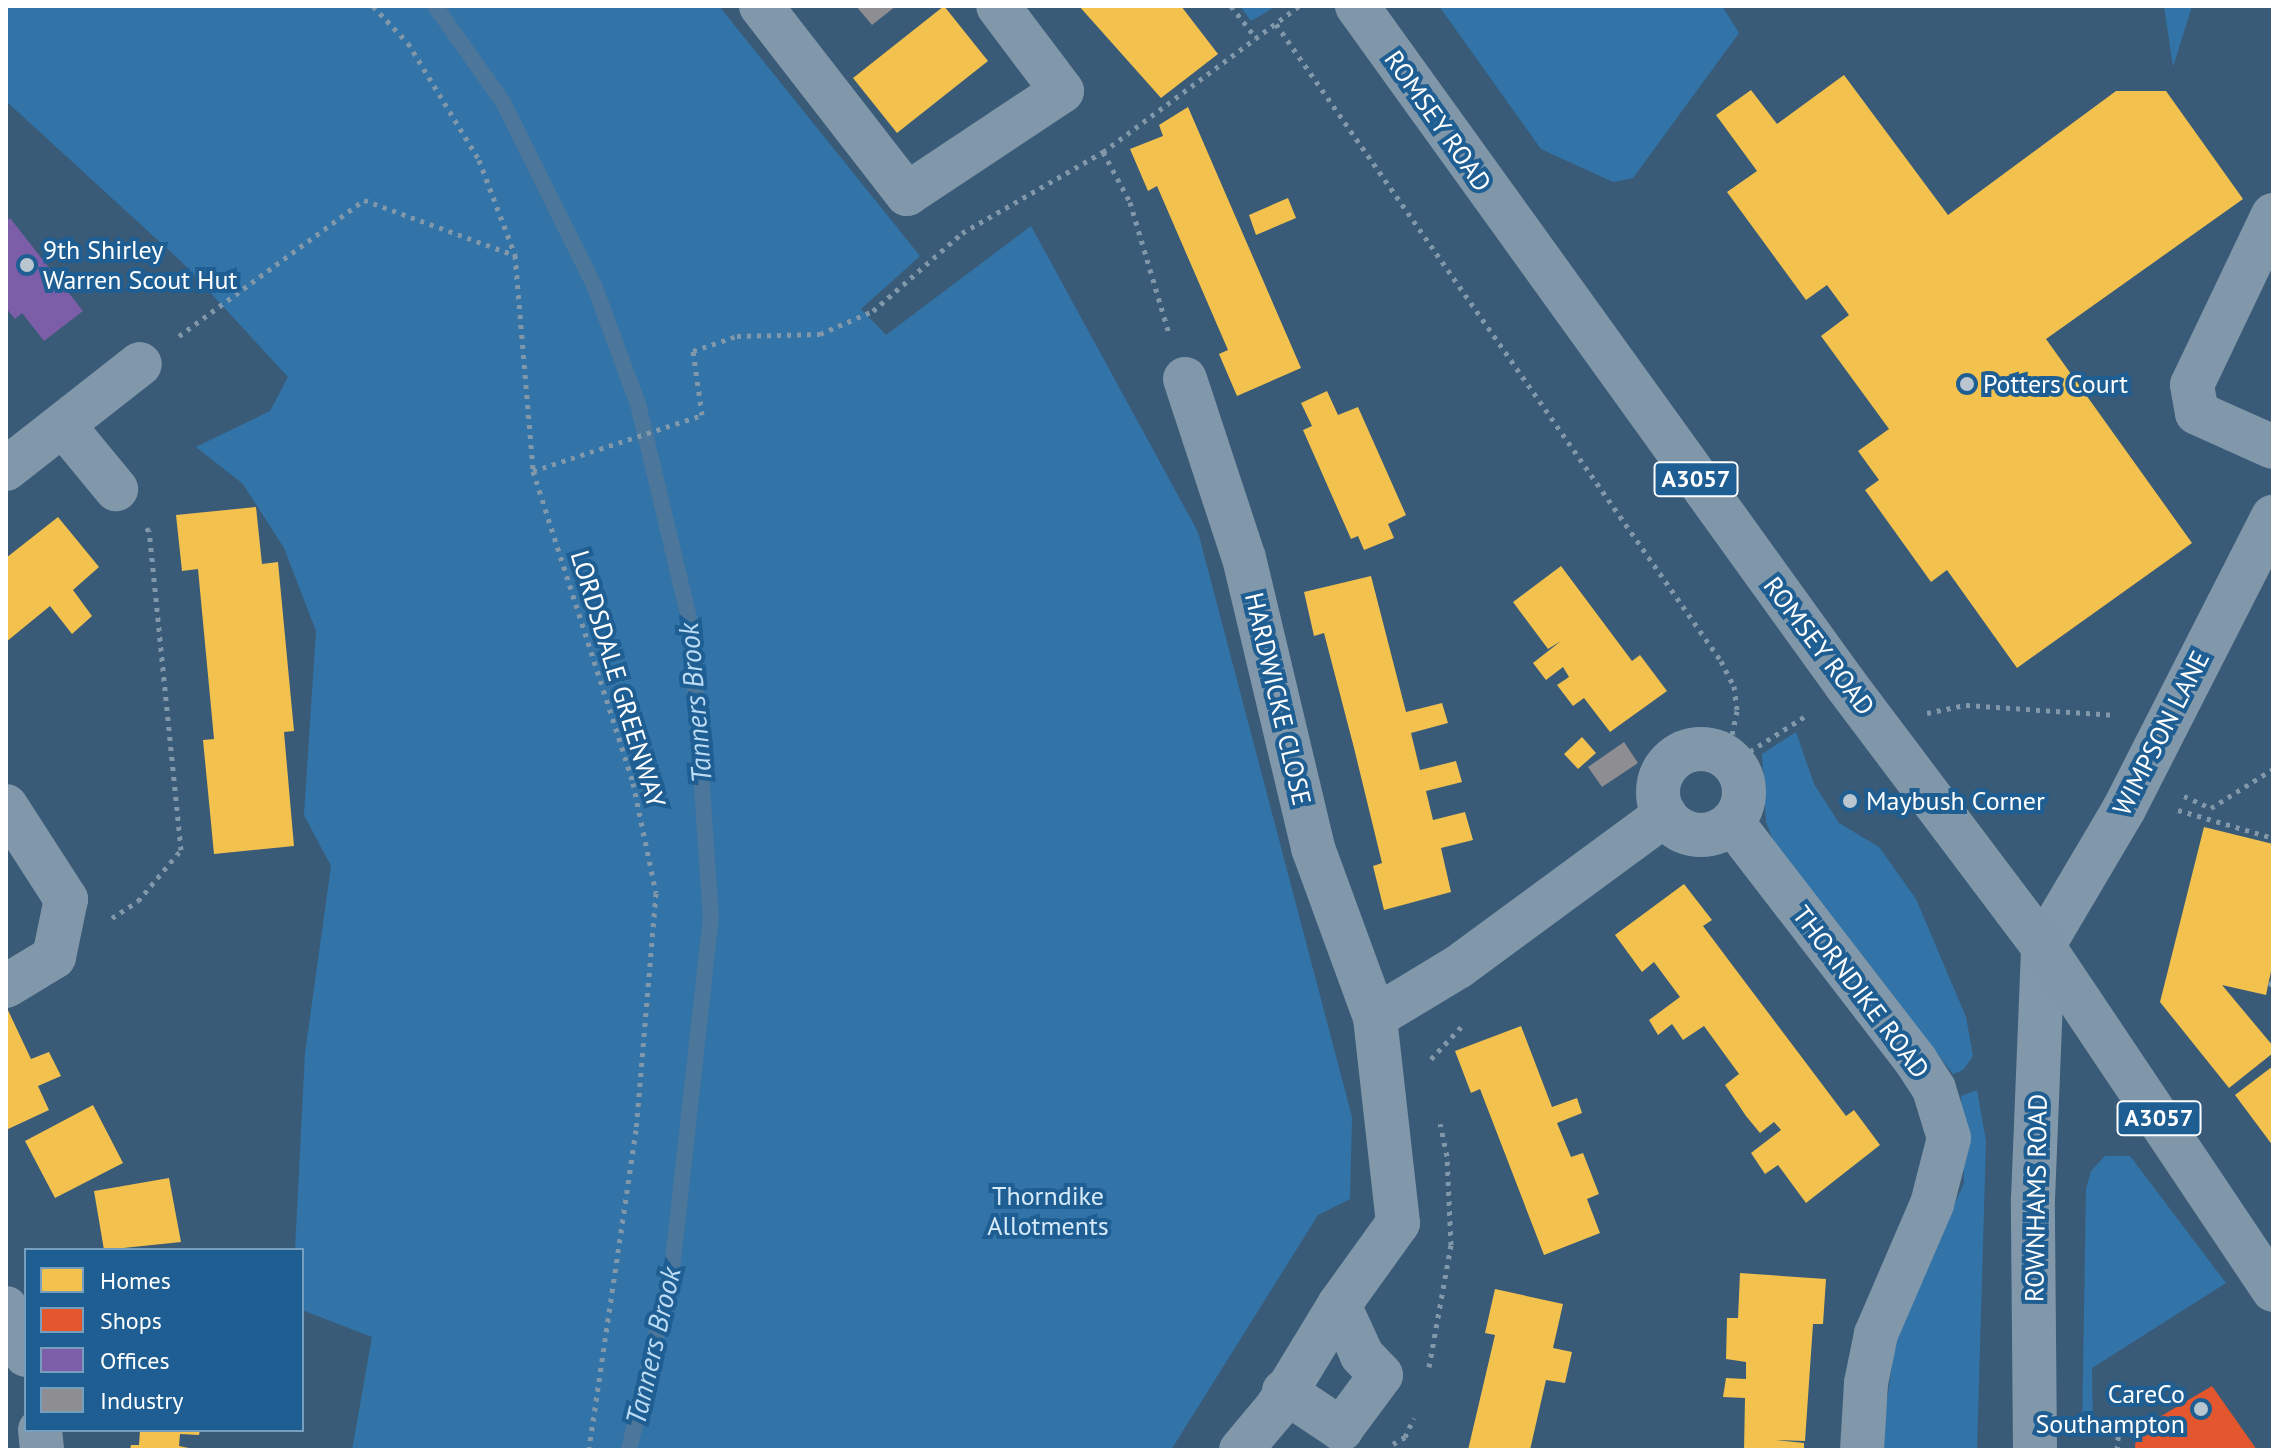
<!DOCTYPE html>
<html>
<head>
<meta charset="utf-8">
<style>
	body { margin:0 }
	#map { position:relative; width:2279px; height:1456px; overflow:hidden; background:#395b77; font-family:"PT Sans",sans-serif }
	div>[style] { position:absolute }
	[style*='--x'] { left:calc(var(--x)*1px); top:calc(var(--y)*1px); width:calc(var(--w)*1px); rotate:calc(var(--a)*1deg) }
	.green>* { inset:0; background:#3374a8 }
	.homes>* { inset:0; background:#f2c14e }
	.shops>* { inset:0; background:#e4572e }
	.offices>* { inset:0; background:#7b5ea7 }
	.industry>* { inset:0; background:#8d8d92 }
	.stream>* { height:16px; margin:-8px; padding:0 8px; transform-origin:8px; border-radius:8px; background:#4c769a }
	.path>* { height:5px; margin-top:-2.5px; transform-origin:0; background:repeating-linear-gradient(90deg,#8197aa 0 4px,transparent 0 10px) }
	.minor>* { height:44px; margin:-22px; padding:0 22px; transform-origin:22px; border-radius:22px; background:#8197aa }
	.minor>.ring { margin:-22px; padding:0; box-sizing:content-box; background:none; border:44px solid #8197aa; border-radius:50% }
	.major>* { height:44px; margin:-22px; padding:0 22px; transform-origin:22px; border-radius:22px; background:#8096a9 }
	.dots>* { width:22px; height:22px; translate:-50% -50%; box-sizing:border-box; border:4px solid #1e5e92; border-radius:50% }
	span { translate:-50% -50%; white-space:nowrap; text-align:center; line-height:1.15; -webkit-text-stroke:8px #1e5e92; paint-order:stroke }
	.shield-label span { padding:2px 6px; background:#1e5e92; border:2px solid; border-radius:6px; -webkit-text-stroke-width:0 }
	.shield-label { font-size:24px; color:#fff; font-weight:700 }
	.street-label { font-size:26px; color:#fff }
	.poi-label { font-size:26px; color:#fff }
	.left { translate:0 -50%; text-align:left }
	.right { translate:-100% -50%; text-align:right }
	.park-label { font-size:26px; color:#d6eafa }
	.water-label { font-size:28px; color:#bcdcf5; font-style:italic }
	.frame { position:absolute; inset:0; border:8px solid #fff; pointer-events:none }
	.legend { position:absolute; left:24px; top:1248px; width:280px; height:184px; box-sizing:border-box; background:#1e5e92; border:2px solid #789ebe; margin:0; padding:10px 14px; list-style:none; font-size:24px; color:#fff }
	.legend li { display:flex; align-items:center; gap:16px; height:40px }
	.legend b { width:40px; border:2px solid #789ebe }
</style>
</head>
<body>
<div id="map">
	<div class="green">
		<i style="clip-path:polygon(6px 6px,719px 6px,920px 256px,861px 309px,886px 335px,1031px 226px,1198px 532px,1352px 1117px,1350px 1199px,1318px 1215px,1171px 1450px,352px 1450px,372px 1337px,302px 1310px,302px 1250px,295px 1250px,305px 1053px,331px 866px,304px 815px,316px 631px,284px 548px,243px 484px,196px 447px,270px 411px,288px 377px,186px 266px,6px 101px)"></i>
		<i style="clip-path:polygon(1240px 6px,1276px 6px,1251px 21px)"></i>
		<i style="clip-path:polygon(1439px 6px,1722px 6px,1739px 33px,1633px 178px,1613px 182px,1541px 149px)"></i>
		<i style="clip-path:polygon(2164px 6px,2192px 6px,2173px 67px)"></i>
		<i style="clip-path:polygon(1796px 732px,1814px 784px,1839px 823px,1879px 847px,1916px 899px,1966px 1017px,1973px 1056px,1963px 1070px,1953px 1074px,1773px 840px,1766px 822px,1762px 754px)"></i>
		<i style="clip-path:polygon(1977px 1090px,1986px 1141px,1977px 1450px,1880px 1450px,1896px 1337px,1964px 1183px,1961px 1096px)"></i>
		<i style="clip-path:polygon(2105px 1156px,2130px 1156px,2226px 1283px,2092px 1368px,2093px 1433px,2082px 1434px,2086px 1189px,2091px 1171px)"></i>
	</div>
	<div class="homes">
		<i style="clip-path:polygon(944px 6px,988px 61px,897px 133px,853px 78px)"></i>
		<i style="clip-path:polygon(1079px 6px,1181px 6px,1218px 54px,1161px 98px)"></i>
		<i style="clip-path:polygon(1844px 75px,1948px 215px,2116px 91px,2166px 91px,2243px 199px,2046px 339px,2192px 543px,2017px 668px,1947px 570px,1931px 582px,1865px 490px,1879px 480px,1858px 451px,1889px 429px,1821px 336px,1849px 315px,1827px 285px,1806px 300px,1727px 192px,1757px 171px,1716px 115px,1751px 90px,1777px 124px)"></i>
		<i style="clip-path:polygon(1188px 107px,1301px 368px,1237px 396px,1219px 354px,1228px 350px,1157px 186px,1148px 191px,1130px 149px,1163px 136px,1159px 125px)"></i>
		<i style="clip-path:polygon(1288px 198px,1296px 218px,1256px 235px,1249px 215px)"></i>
		<i style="clip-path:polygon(1327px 391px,1338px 415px,1358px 407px,1406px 515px,1388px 524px,1394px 538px,1364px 550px,1358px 536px,1351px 539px,1303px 430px,1312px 426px,1301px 403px)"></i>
		<i style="clip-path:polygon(256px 507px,262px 564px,278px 562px,294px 731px,284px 732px,294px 846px,214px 854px,203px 740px,214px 739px,198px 569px,182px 571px,176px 515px)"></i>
		<i style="clip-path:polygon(58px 517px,99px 567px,73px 590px,92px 616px,72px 634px,50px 606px,6px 642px,6px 558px)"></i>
		<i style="clip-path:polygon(1561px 566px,1632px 661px,1640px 655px,1667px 691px,1610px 732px,1584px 698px,1573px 706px,1557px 685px,1569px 677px,1563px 667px,1546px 680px,1533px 663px,1561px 641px,1548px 649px,1513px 602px)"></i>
		<i style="clip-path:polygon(1371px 576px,1406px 712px,1442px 703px,1448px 723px,1411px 733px,1420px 770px,1456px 761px,1462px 782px,1426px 791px,1433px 820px,1465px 812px,1473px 840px,1441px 848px,1451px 892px,1384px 910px,1373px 866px,1382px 863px,1354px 748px,1324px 633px,1314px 636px,1304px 592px)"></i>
		<i style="clip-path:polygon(1582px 737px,1596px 753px,1578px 769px,1564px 754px)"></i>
		<i style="clip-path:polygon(2204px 827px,2273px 844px,2273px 962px,2266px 995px,2222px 985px,2273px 1046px,2273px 1053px,2229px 1088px,2160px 1002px)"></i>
		<i style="clip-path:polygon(1684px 884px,1712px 920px,1703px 926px,1739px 974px,1846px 1116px,1854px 1110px,1880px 1145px,1806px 1203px,1778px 1165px,1765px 1174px,1751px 1153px,1781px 1130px,1774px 1122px,1760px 1133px,1746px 1116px,1725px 1085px,1739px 1074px,1704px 1026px,1683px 1040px,1672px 1024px,1658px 1035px,1649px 1020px,1680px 997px,1654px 962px,1642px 972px,1615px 935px)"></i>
		<i style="clip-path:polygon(6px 1006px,31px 1059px,49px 1052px,61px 1076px,38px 1086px,49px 1110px,6px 1130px)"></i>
		<i style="clip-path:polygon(1521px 1026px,1552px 1107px,1577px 1098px,1582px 1113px,1557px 1123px,1571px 1157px,1583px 1153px,1599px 1194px,1587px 1199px,1600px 1233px,1544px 1255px,1480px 1089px,1471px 1093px,1455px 1051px)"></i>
		<i style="clip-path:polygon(2273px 1066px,2273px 1146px,2235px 1095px)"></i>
		<i style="clip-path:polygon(93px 1105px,123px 1163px,55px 1198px,25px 1141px)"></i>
		<i style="clip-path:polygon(169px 1178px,181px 1242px,104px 1250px,94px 1191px)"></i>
		<i style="clip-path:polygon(1740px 1273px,1826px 1279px,1823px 1324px,1813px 1324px,1805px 1441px,1775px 1440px,1804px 1443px,1804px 1450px,1744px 1450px,1745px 1398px,1723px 1397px,1726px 1378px,1746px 1379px,1746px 1362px,1726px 1359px,1727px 1318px,1738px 1318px)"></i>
		<i style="clip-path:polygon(1495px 1289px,1563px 1304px,1553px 1348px,1572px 1352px,1565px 1383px,1546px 1380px,1530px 1450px,1468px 1450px,1495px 1335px,1485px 1333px)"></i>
		<i style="clip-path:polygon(140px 1430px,200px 1430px,199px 1435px,180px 1434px,179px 1446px,199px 1450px,130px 1450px,131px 1445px,139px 1445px)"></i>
	</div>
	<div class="shops">
		<i style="clip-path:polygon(2212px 1386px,2257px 1450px,2135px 1450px,2136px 1431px)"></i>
	</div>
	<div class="offices">
		<i style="clip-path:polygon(10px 218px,83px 311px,44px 341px,22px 313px,15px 319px,6px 308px,6px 221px)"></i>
	</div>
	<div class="industry">
		<i style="clip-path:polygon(856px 6px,896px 6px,872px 25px)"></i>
		<i style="clip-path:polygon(1624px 742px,1638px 763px,1602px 787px,1588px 767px)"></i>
	</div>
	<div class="stream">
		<i style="--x:435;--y:6;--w:118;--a:54.7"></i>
		<i style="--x:503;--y:102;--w:204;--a:63.6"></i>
		<i style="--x:594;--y:285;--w:127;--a:69.7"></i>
		<i style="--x:638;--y:404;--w:228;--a:76.6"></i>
		<i style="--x:691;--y:626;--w:291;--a:86.1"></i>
		<i style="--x:711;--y:916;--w:355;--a:96.3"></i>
		<i style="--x:672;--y:1269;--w:186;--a:103.4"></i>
	</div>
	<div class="path">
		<i style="--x:373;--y:6;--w:51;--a:46.6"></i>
		<i style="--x:408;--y:43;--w:137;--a:58.7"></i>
		<i style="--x:479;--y:160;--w:102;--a:69.2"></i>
		<i style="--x:515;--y:255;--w:217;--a:85.2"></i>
		<i style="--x:533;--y:471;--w:328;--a:72.2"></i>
		<i style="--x:633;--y:783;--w:112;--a:78.2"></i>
		<i style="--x:656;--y:893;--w:238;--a:94.8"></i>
		<i style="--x:636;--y:1130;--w:323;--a:98.4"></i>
		<i style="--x:1231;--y:6;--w:41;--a:52"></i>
		<i style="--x:1276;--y:24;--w:777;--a:55.06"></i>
		<i style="--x:1721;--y:661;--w:28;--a:63"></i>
		<i style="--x:1734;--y:686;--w:25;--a:83"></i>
		<i style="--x:1737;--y:711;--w:48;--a:102"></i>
		<i style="--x:1103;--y:152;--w:57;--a:61.6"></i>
		<i style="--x:1130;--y:202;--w:138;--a:73.5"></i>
		<i style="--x:179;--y:336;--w:230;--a:-36.3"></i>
		<i style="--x:364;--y:200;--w:160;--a:20.1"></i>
		<i style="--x:533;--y:471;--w:178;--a:-18.3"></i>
		<i style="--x:702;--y:415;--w:65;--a:-98"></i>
		<i style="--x:693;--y:351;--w:46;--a:-18.8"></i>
		<i style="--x:737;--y:336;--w:83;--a:-1.4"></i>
		<i style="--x:820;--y:334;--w:58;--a:-23.5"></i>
		<i style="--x:873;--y:311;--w:118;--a:-41.2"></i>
		<i style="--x:962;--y:233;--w:163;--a:-29.9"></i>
		<i style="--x:1103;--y:152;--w:244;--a:-36.7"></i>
		<i style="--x:1927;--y:713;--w:40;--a:-12"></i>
		<i style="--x:1966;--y:705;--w:150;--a:3.8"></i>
		<i style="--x:1733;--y:762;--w:88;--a:-32.4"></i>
		<i style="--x:2184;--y:796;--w:30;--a:24"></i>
		<i style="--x:2211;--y:808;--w:73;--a:-32.2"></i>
		<i style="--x:2178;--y:810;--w:99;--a:16.4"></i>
		<i style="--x:112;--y:918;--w:31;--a:-33"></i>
		<i style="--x:138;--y:901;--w:67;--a:-49.9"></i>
		<i style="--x:181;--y:850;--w:321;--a:-95.7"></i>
		<i style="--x:149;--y:531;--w:8;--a:-130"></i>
		<i style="--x:2269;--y:982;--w:6;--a:45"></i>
		<i style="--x:1431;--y:1059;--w:45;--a:-46.8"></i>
		<i style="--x:1429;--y:1367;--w:124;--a:-79.8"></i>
		<i style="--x:1451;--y:1245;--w:89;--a:-92.6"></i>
		<i style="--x:1447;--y:1156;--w:33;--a:-102"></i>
		<i style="--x:1393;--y:1444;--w:14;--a:-30"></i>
		<i style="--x:1405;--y:1437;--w:21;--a:-65"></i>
		<i style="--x:2117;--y:1450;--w:25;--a:-85"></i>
		<i style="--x:2119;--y:1425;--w:14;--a:-30"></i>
	</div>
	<div class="minor">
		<i style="--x:761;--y:6;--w:238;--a:52.2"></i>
		<i style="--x:907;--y:194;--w:186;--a:-33.6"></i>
		<i style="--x:1062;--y:91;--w:106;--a:-127"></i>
		<i style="--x:2273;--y:215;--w:188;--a:115.5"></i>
		<i style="--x:2192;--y:385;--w:28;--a:80"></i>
		<i style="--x:2197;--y:413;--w:83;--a:24.1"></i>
		<i style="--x:1185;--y:379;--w:188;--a:71.8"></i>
		<i style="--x:1244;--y:558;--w:298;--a:76.6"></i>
		<i style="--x:1313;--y:848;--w:180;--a:69.9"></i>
		<i style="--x:64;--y:426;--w:82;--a:50.5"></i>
		<i style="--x:6;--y:469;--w:170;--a:-38.1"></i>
		<i class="ring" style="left:1658px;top:749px;width:42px;height:42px"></i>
		<i style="--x:6;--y:806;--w:111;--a:57.2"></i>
		<i style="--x:66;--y:899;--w:59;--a:101.7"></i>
		<i style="--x:54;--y:957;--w:56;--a:148.9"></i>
		<i style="--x:1732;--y:822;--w:302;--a:52.4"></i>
		<i style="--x:1916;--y:1061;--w:33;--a:57"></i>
		<i style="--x:1934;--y:1089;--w:51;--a:73"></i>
		<i style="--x:1949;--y:1138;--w:68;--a:104.4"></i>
		<i style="--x:1932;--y:1204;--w:142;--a:113.3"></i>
		<i style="--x:1876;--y:1334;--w:50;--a:101.5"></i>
		<i style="--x:1866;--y:1383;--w:67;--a:93.4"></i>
		<i style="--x:6;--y:1308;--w:51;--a:66.9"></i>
		<i style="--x:1284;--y:1391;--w:69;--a:33.7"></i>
		<i style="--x:1341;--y:1429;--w:67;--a:-53.5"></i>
		<i style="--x:1381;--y:1375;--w:28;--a:-134"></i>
		<i style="--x:1362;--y:1355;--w:55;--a:-114.7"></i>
		<i style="--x:40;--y:1430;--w:20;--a:84"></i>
		<i style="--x:1241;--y:1450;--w:56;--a:-50.1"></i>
		<i style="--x:1277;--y:1407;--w:119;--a:-58.7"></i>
		<i style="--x:1339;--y:1305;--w:101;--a:-54.3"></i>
		<i style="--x:1398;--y:1223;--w:207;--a:-96.4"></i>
		<i style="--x:1375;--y:1017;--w:97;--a:-31.1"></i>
		<i style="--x:1458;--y:967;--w:257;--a:-36.3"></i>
		<i style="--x:2035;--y:1450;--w:251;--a:-90.5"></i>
		<i style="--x:2033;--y:1199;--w:253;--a:-87.7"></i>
		<i style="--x:2043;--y:946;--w:159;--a:-59.4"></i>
		<i style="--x:2124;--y:809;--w:328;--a:-63"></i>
	</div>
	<div class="major">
		<i style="--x:1357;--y:6;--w:837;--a:54.24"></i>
		<i style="--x:1846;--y:685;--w:327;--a:53"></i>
		<i style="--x:2043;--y:946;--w:414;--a:56.2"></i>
	</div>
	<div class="dots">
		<i style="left:27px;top:265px;background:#bac6cf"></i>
		<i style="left:1967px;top:384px;background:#bac6cf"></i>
		<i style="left:1850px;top:801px;background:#bac6cf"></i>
		<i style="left:2201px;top:1409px;background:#bac6cf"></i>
	</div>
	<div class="shield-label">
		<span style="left:1696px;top:479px">A3057</span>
		<span style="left:2159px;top:1118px">A3057</span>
	</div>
	<div class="street-label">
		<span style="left:1438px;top:121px;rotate:55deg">ROMSEY ROAD</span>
		<span style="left:1819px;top:646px;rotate:53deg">ROMSEY ROAD</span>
		<span style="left:618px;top:679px;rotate:73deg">LORDSDALE GREENWAY</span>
		<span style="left:1278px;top:699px;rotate:77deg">HARDWICKE CLOSE</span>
		<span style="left:2161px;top:733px;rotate:-63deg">WIMPSON LANE</span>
		<span style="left:1861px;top:992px;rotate:53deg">THORNDIKE ROAD</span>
		<span style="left:2036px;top:1198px;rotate:-89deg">ROWNHAMS ROAD</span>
	</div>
	<div class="poi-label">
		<span class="left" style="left:43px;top:265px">9th Shirley<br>Warren Scout Hut</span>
		<span class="left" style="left:1983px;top:384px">Potters Court</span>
		<span class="left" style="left:1866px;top:801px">Maybush Corner</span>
		<span class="right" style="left:2185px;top:1409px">CareCo<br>Southampton</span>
	</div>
	<div class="park-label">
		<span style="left:1048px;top:1211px">Thorndike<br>Allotments</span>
	</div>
	<div class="water-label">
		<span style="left:695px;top:703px;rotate:-95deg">Tanners Brook</span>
		<span style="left:653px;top:1346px;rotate:-77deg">Tanners Brook</span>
	</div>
	<div class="frame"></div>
	<ul class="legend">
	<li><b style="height:22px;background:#f2c14e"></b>Homes</li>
	<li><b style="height:22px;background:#e4572e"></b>Shops</li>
	<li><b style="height:22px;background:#7b5ea7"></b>Offices</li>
	<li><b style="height:22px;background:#8d8d92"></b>Industry</li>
	</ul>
</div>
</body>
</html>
